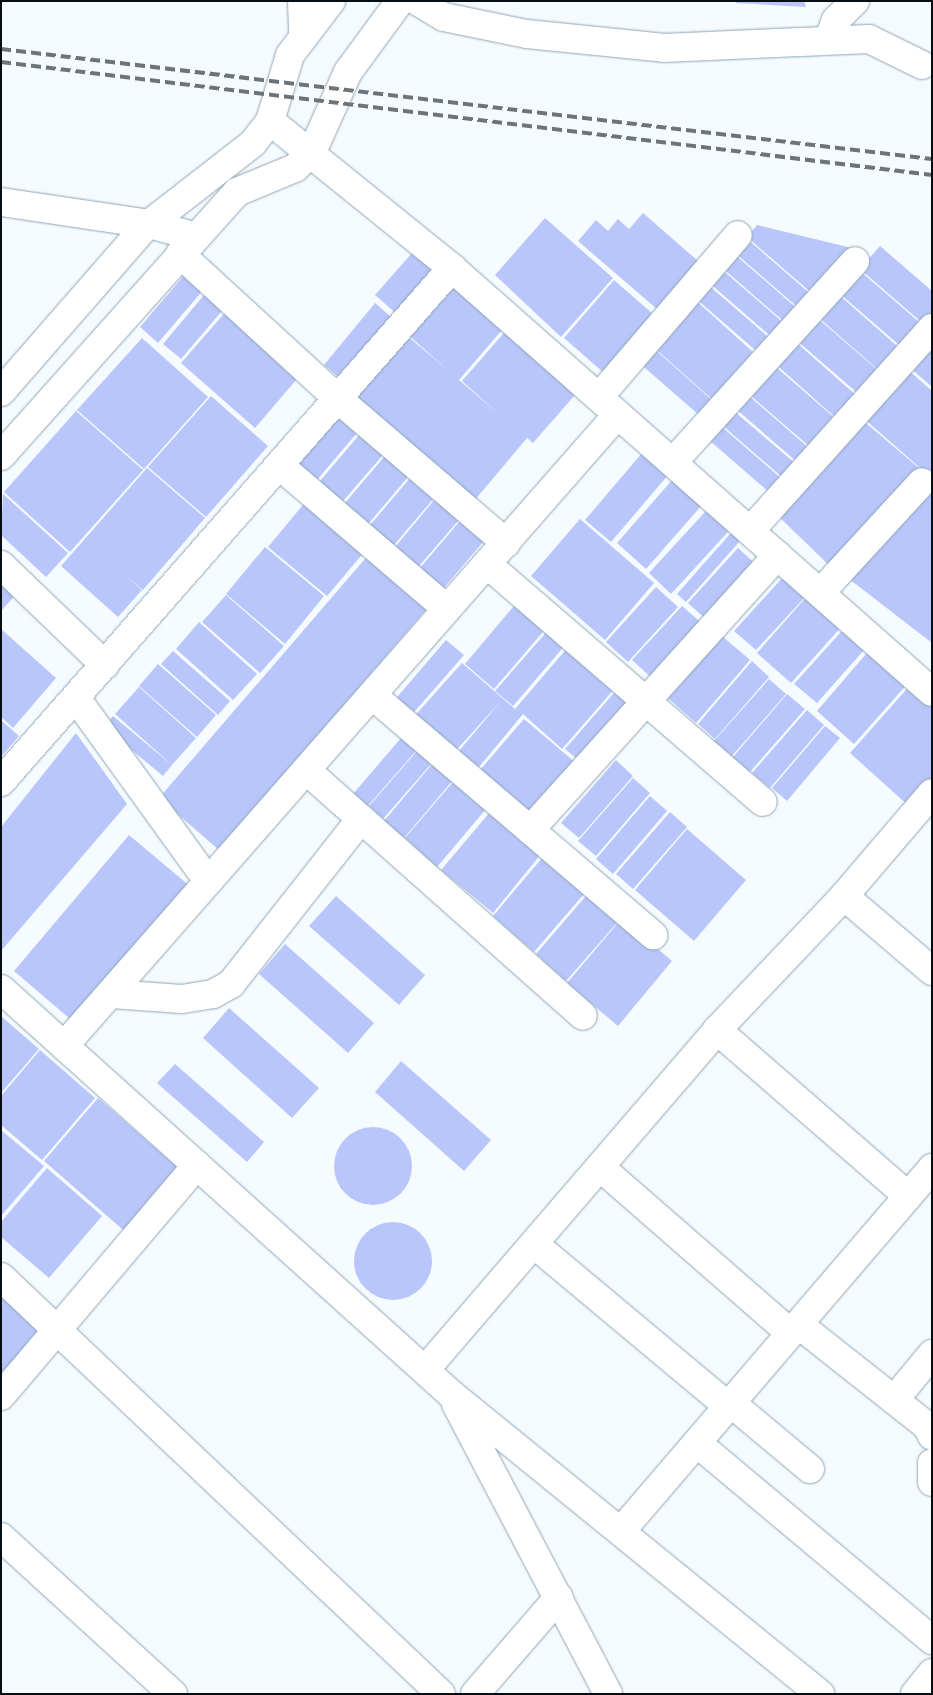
<!DOCTYPE html>
<html>
<head>
<meta charset="utf-8">
<style>
	body { margin:0 }
	#map { position:relative; width:933px; height:1695px; overflow:hidden; background:#f6fbff; font-family:Montserrat,sans-serif }
	div>[style] { position:absolute }
	[style*='--x'] { left:calc(var(--x)*1px); top:calc(var(--y)*1px); width:calc(var(--w)*1px); rotate:calc(var(--a)*1deg) }
	.building>* { inset:0; background:#b8c6fb }
	.round { border-radius:50% }
	.roads { filter:drop-shadow(0 0 1px #8ea5b5) drop-shadow(0 0 1px #8ea5b5) }
	.minor>* { height:28px; margin:-14px; padding:0 14px; transform-origin:14px; border-radius:14px; background:#fff }
	.major>* { height:28px; margin:-14px; padding:0 14px; transform-origin:14px; border-radius:14px; background:#fff }
	.rail>* { height:4px; margin-top:-2px; transform-origin:0; background:repeating-linear-gradient(90deg,#6d7378 0 10px,transparent 0 15px) }
	span { translate:-50% -50%; white-space:nowrap; text-align:center; line-height:1.15; -webkit-text-stroke:4px #fff; paint-order:stroke }
	.frame { position:absolute; inset:0; border:2px solid #060d13; pointer-events:none }
</style>
</head>
<body>
<div id="map">
	<div class="building">
		<i style="clip-path:polygon(736px 1px,804px 1px,806px 7px,736px 3px)"></i>
		<i style="clip-path:polygon(643px 213px,706px 268px,665px 316px,578px 241px,596px 220px,608px 231px,618px 219px,629px 229px)"></i>
		<i style="clip-path:polygon(545px 218px,613px 278px,561px 337px,495px 275px)"></i>
		<i style="clip-path:polygon(757px 225px,856px 249px,815px 296px,747px 237px)"></i>
		<i style="clip-path:polygon(746px 238px,814px 297px,802px 311px,734px 252px)"></i>
		<i style="clip-path:polygon(419px 245px,442px 264px,398px 315px,375px 295px)"></i>
		<i style="clip-path:polygon(880px 246px,932px 291px,932px 321px,927px 327px,860px 269px)"></i>
		<i style="clip-path:polygon(732px 252px,800px 311px,788px 325px,720px 266px)"></i>
		<i style="clip-path:polygon(719px 267px,787px 326px,775px 340px,707px 281px)"></i>
		<i style="clip-path:polygon(859px 270px,926px 328px,906px 351px,839px 293px)"></i>
		<i style="clip-path:polygon(186px 273px,204px 289px,158px 343px,140px 327px)"></i>
		<i style="clip-path:polygon(454px 276px,508px 323px,459px 380px,500px 415px,462px 381px,510px 326px,581px 388px,533px 443px,527px 438px,474px 501px,352px 396px,405px 334px,449px 371px,406px 333px)"></i>
		<i style="clip-path:polygon(614px 280px,661px 321px,611px 379px,564px 338px)"></i>
		<i style="clip-path:polygon(706px 283px,774px 342px,762px 356px,694px 297px)"></i>
		<i style="clip-path:polygon(209px 289px,227px 305px,181px 359px,163px 344px)"></i>
		<i style="clip-path:polygon(838px 294px,905px 353px,885px 376px,818px 317px)"></i>
		<i style="clip-path:polygon(692px 297px,753px 352px,713px 400px,651px 345px)"></i>
		<i style="clip-path:polygon(375px 303px,398px 323px,347px 384px,324px 365px)"></i>
		<i style="clip-path:polygon(229px 308px,302px 373px,255px 428px,181px 363px)"></i>
		<i style="clip-path:polygon(815px 316px,882px 374px,862px 397px,795px 339px)"></i>
		<i style="clip-path:polygon(790px 337px,857px 396px,837px 419px,771px 360px)"></i>
		<i style="clip-path:polygon(142px 338px,208px 397px,144px 469px,77px 410px)"></i>
		<i style="clip-path:polygon(932px 340px,932px 387px,908px 366px)"></i>
		<i style="clip-path:polygon(651px 346px,712px 400px,699px 415px,637px 361px)"></i>
		<i style="clip-path:polygon(769px 361px,837px 420px,810px 447px,743px 389px)"></i>
		<i style="clip-path:polygon(905px 367px,932px 391px,932px 468px,927px 474px,862px 417px)"></i>
		<i style="clip-path:polygon(741px 389px,809px 448px,797px 462px,729px 403px)"></i>
		<i style="clip-path:polygon(211px 396px,268px 446px,206px 517px,148px 467px)"></i>
		<i style="clip-path:polygon(727px 405px,796px 464px,783px 478px,715px 419px)"></i>
		<i style="clip-path:polygon(339px 407px,362px 427px,311px 487px,288px 467px)"></i>
		<i style="clip-path:polygon(76px 411px,143px 470px,70px 552px,4px 492px)"></i>
		<i style="clip-path:polygon(860px 418px,926px 474px,836px 572px,773px 511px)"></i>
		<i style="clip-path:polygon(714px 420px,782px 479px,770px 493px,702px 434px)"></i>
		<i style="clip-path:polygon(365px 428px,389px 448px,337px 508px,314px 488px)"></i>
		<i style="clip-path:polygon(648px 446px,674px 468px,611px 542px,585px 520px)"></i>
		<i style="clip-path:polygon(390px 450px,414px 470px,363px 530px,339px 510px)"></i>
		<i style="clip-path:polygon(147px 468px,205px 518px,143px 590px,124px 574px,142px 590px,118px 617px,61px 566px)"></i>
		<i style="clip-path:polygon(416px 471px,440px 491px,389px 551px,365px 531px)"></i>
		<i style="clip-path:polygon(680px 471px,709px 497px,646px 569px,617px 543px)"></i>
		<i style="clip-path:polygon(930px 491px,932px 496px,932px 643px,844px 575px)"></i>
		<i style="clip-path:polygon(440px 493px,464px 514px,413px 573px,390px 553px)"></i>
		<i style="clip-path:polygon(3px 494px,68px 553px,46px 577px,1px 535px)"></i>
		<i style="clip-path:polygon(307px 500px,366px 550px,327px 596px,268px 547px)"></i>
		<i style="clip-path:polygon(715px 501px,737px 522px,671px 594px,649px 573px)"></i>
		<i style="clip-path:polygon(465px 515px,489px 535px,438px 595px,414px 575px)"></i>
		<i style="clip-path:polygon(580px 519px,654px 583px,605px 640px,531px 576px)"></i>
		<i style="clip-path:polygon(738px 525px,747px 533px,686px 602px,677px 594px)"></i>
		<i style="clip-path:polygon(265px 547px,324px 596px,285px 644px,226px 594px)"></i>
		<i style="clip-path:polygon(738px 548px,760px 568px,710px 623px,688px 603px)"></i>
		<i style="clip-path:polygon(370px 553px,430px 605px,219px 850px,159px 798px)"></i>
		<i style="clip-path:polygon(1px 576px,19px 591px,1px 611px)"></i>
		<i style="clip-path:polygon(784px 576px,806px 596px,756px 650px,734px 631px)"></i>
		<i style="clip-path:polygon(656px 587px,678px 607px,628px 662px,606px 642px)"></i>
		<i style="clip-path:polygon(226px 595px,284px 646px,260px 673px,202px 622px)"></i>
		<i style="clip-path:polygon(808px 595px,843px 625px,791px 683px,757px 653px)"></i>
		<i style="clip-path:polygon(518px 601px,548px 626px,494px 689px,465px 664px)"></i>
		<i style="clip-path:polygon(682px 606px,704px 625px,654px 680px,632px 660px)"></i>
		<i style="clip-path:polygon(199px 622px,257px 674px,233px 700px,176px 649px)"></i>
		<i style="clip-path:polygon(850px 622px,872px 641px,817px 703px,794px 684px)"></i>
		<i style="clip-path:polygon(550px 628px,567px 643px,513px 706px,495px 691px)"></i>
		<i style="clip-path:polygon(1px 629px,56px 678px,13px 728px,1px 717px)"></i>
		<i style="clip-path:polygon(715px 630px,750px 660px,696px 723px,661px 692px)"></i>
		<i style="clip-path:polygon(446px 640px,464px 655px,409px 718px,392px 703px)"></i>
		<i style="clip-path:polygon(569px 646px,616px 687px,562px 749px,523px 714px,474px 773px,454px 757px,501px 701px,450px 757px,410px 721px,462px 663px,515px 709px)"></i>
		<i style="clip-path:polygon(872px 647px,910px 681px,854px 744px,817px 711px)"></i>
		<i style="clip-path:polygon(173px 651px,230px 701px,218px 715px,161px 664px)"></i>
		<i style="clip-path:polygon(752px 661px,769px 677px,715px 739px,698px 724px)"></i>
		<i style="clip-path:polygon(158px 664px,216px 715px,197px 737px,139px 686px)"></i>
		<i style="clip-path:polygon(769px 679px,786px 694px,732px 756px,714px 741px)"></i>
		<i style="clip-path:polygon(913px 682px,932px 699px,932px 786px,911px 808px,850px 753px)"></i>
		<i style="clip-path:polygon(620px 686px,637px 701px,583px 764px,565px 749px)"></i>
		<i style="clip-path:polygon(139px 687px,196px 738px,172px 765px,115px 714px)"></i>
		<i style="clip-path:polygon(787px 694px,805px 709px,750px 772px,733px 757px)"></i>
		<i style="clip-path:polygon(807px 710px,824px 725px,770px 788px,752px 773px)"></i>
		<i style="clip-path:polygon(113px 716px,172px 765px,163px 776px,104px 727px)"></i>
		<i style="clip-path:polygon(524px 719px,576px 763px,528px 822px,474px 777px)"></i>
		<i style="clip-path:polygon(1px 720px,19px 736px,1px 757px)"></i>
		<i style="clip-path:polygon(825px 726px,840px 738px,787px 801px,772px 788px)"></i>
		<i style="clip-path:polygon(407px 731px,422px 744px,367px 807px,353px 794px)"></i>
		<i style="clip-path:polygon(76px 733px,127px 804px,1px 951px,1px 827px)"></i>
		<i style="clip-path:polygon(424px 743px,438px 756px,383px 819px,369px 806px)"></i>
		<i style="clip-path:polygon(438px 757px,458px 774px,404px 838px,384px 821px)"></i>
		<i style="clip-path:polygon(616px 760px,633px 776px,579px 838px,561px 823px)"></i>
		<i style="clip-path:polygon(459px 775px,491px 803px,437px 867px,405px 838px)"></i>
		<i style="clip-path:polygon(633px 778px,650px 793px,596px 856px,578px 841px)"></i>
		<i style="clip-path:polygon(650px 796px,667px 811px,613px 874px,596px 859px)"></i>
		<i style="clip-path:polygon(496px 805px,546px 848px,493px 913px,441px 870px)"></i>
		<i style="clip-path:polygon(670px 812px,687px 827px,633px 889px,616px 874px)"></i>
		<i style="clip-path:polygon(687px 829px,746px 880px,694px 941px,635px 890px)"></i>
		<i style="clip-path:polygon(129px 835px,191px 887px,76px 1024px,14px 971px)"></i>
		<i style="clip-path:polygon(548px 851px,590px 887px,534px 952px,493px 916px)"></i>
		<i style="clip-path:polygon(591px 890px,622px 917px,566px 981px,536px 954px)"></i>
		<i style="clip-path:polygon(336px 896px,425px 975px,399px 1005px,309px 926px)"></i>
		<i style="clip-path:polygon(622px 918px,672px 961px,618px 1026px,567px 983px)"></i>
		<i style="clip-path:polygon(285px 944px,374px 1023px,348px 1053px,259px 974px)"></i>
		<i style="clip-path:polygon(229px 1008px,319px 1088px,292px 1118px,203px 1038px)"></i>
		<i style="clip-path:polygon(1px 1016px,39px 1049px,1px 1093px)"></i>
		<i style="clip-path:polygon(40px 1050px,95px 1098px,42px 1160px,1px 1125px,1px 1096px)"></i>
		<i style="clip-path:polygon(401px 1061px,491px 1140px,464px 1171px,375px 1092px)"></i>
		<i style="clip-path:polygon(175px 1064px,264px 1142px,247px 1162px,157px 1083px)"></i>
		<i style="clip-path:polygon(98px 1098px,183px 1172px,129px 1235px,44px 1161px)"></i>
		<i class="round" style="left:334px;top:1127px;width:78px;height:78px"></i>
		<i style="clip-path:polygon(1px 1130px,44px 1166px,1px 1216px)"></i>
		<i style="clip-path:polygon(47px 1168px,102px 1216px,49px 1278px,1px 1237px,1px 1222px)"></i>
		<i class="round" style="left:354px;top:1222px;width:78px;height:78px"></i>
		<i style="clip-path:polygon(1px 1295px,44px 1334px,1px 1382px)"></i>
	</div>
	<div class="roads">
		<div class="minor">
			<i style="--x:302;--y:1;--w:32;--a:88"></i>
			<i style="--x:417;--y:1;--w:31;--a:31"></i>
			<i style="--x:444;--y:17;--w:85;--a:11.6"></i>
			<i style="--x:527;--y:34;--w:138;--a:5.8"></i>
			<i style="--x:664;--y:48;--w:205;--a:-2.5"></i>
			<i style="--x:869;--y:39;--w:59;--a:26.1"></i>
			<i style="--x:829;--y:38;--w:19;--a:-69"></i>
			<i style="--x:836;--y:20;--w:27;--a:-45"></i>
			<i style="--x:270;--y:121;--w:234;--a:38.9"></i>
			<i style="--x:452;--y:268;--w:640;--a:41.46"></i>
			<i style="--x:1;--y:202;--w:151;--a:8.4"></i>
			<i style="--x:150;--y:224;--w:48;--a:15.8"></i>
			<i style="--x:180;--y:254;--w:213;--a:42.5"></i>
			<i style="--x:337;--y:398;--w:223;--a:40.6"></i>
			<i style="--x:599;--y:397;--w:213;--a:-49.4"></i>
			<i style="--x:673;--y:462;--w:271;--a:-47.8"></i>
			<i style="--x:279;--y:465;--w:221;--a:40.6"></i>
			<i style="--x:750;--y:531;--w:273;--a:-48.1"></i>
			<i style="--x:487;--y:564;--w:364;--a:40.8"></i>
			<i style="--x:1;--y:565;--w:144;--a:43.9"></i>
			<i style="--x:821;--y:592;--w:149;--a:-47.4"></i>
			<i style="--x:372;--y:695;--w:370;--a:40.5"></i>
			<i style="--x:76;--y:698;--w:226;--a:54.2"></i>
			<i style="--x:306;--y:770;--w:370;--a:41.6"></i>
			<i style="--x:1;--y:782;--w:684;--a:-48.74"></i>
			<i style="--x:530;--y:830;--w:370;--a:-48"></i>
			<i style="--x:844;--y:896;--w:116;--a:40.4"></i>
			<i style="--x:1;--y:989;--w:605;--a:41.99"></i>
			<i style="--x:451;--y:1394;--w:476;--a:39.1"></i>
			<i style="--x:111;--y:994;--w:71;--a:4"></i>
			<i style="--x:182;--y:999;--w:31;--a:-9"></i>
			<i style="--x:213;--y:994;--w:21;--a:-29"></i>
			<i style="--x:231;--y:984;--w:210;--a:-51.8"></i>
			<i style="--x:717;--y:1030;--w:253;--a:41"></i>
			<i style="--x:64;--y:1046;--w:840;--a:-48.76"></i>
			<i style="--x:600;--y:1167;--w:252;--a:41.1"></i>
			<i style="--x:534;--y:1244;--w:253;--a:39.9"></i>
			<i style="--x:1;--y:1277;--w:606;--a:43.46"></i>
			<i style="--x:798;--y:1324;--w:164;--a:38.3"></i>
			<i style="--x:927;--y:1426;--w:11;--a:63"></i>
			<i style="--x:425;--y:1370;--w:448;--a:-49.3"></i>
			<i style="--x:717;--y:1030;--w:185;--a:-46.5"></i>
			<i style="--x:844;--y:896;--w:135;--a:-49.5"></i>
			<i style="--x:1;--y:1396;--w:303;--a:-49.7"></i>
			<i style="--x:894;--y:1400;--w:60;--a:-50.4"></i>
			<i style="--x:731;--y:1403;--w:103;--a:39.9"></i>
			<i style="--x:456;--y:1404;--w:327;--a:62.3"></i>
			<i style="--x:697;--y:1443;--w:307;--a:40"></i>
			<i style="--x:932;--y:1463;--w:19;--a:90"></i>
			<i style="--x:622;--y:1530;--w:477;--a:-49.4"></i>
			<i style="--x:1;--y:1537;--w:233;--a:42.4"></i>
			<i style="--x:475;--y:1694;--w:128;--a:-49.1"></i>
			<i style="--x:915;--y:1694;--w:27;--a:-51"></i>
		</div>
		<div class="major">
			<i style="--x:1;--y:392;--w:218;--a:-48.9"></i>
			<i style="--x:144;--y:228;--w:138;--a:-37.9"></i>
			<i style="--x:253;--y:143;--w:28;--a:-52"></i>
			<i style="--x:270;--y:121;--w:69;--a:-73.1"></i>
			<i style="--x:290;--y:55;--w:68;--a:-52.8"></i>
			<i style="--x:1;--y:456;--w:354;--a:-48.2"></i>
			<i style="--x:237;--y:192;--w:63;--a:-22.5"></i>
			<i style="--x:295;--y:168;--w:23;--a:-43"></i>
			<i style="--x:312;--y:152;--w:88;--a:-65.8"></i>
			<i style="--x:348;--y:72;--w:88;--a:-53.8"></i>
		</div>
	</div>
	<div class="rail">
		<i style="--x:1;--y:49;--w:937;--a:6.74"></i>
		<i style="--x:1;--y:62;--w:938;--a:6.92"></i>
	</div>
	<div class="frame"></div>
</div>
</body>
</html>
